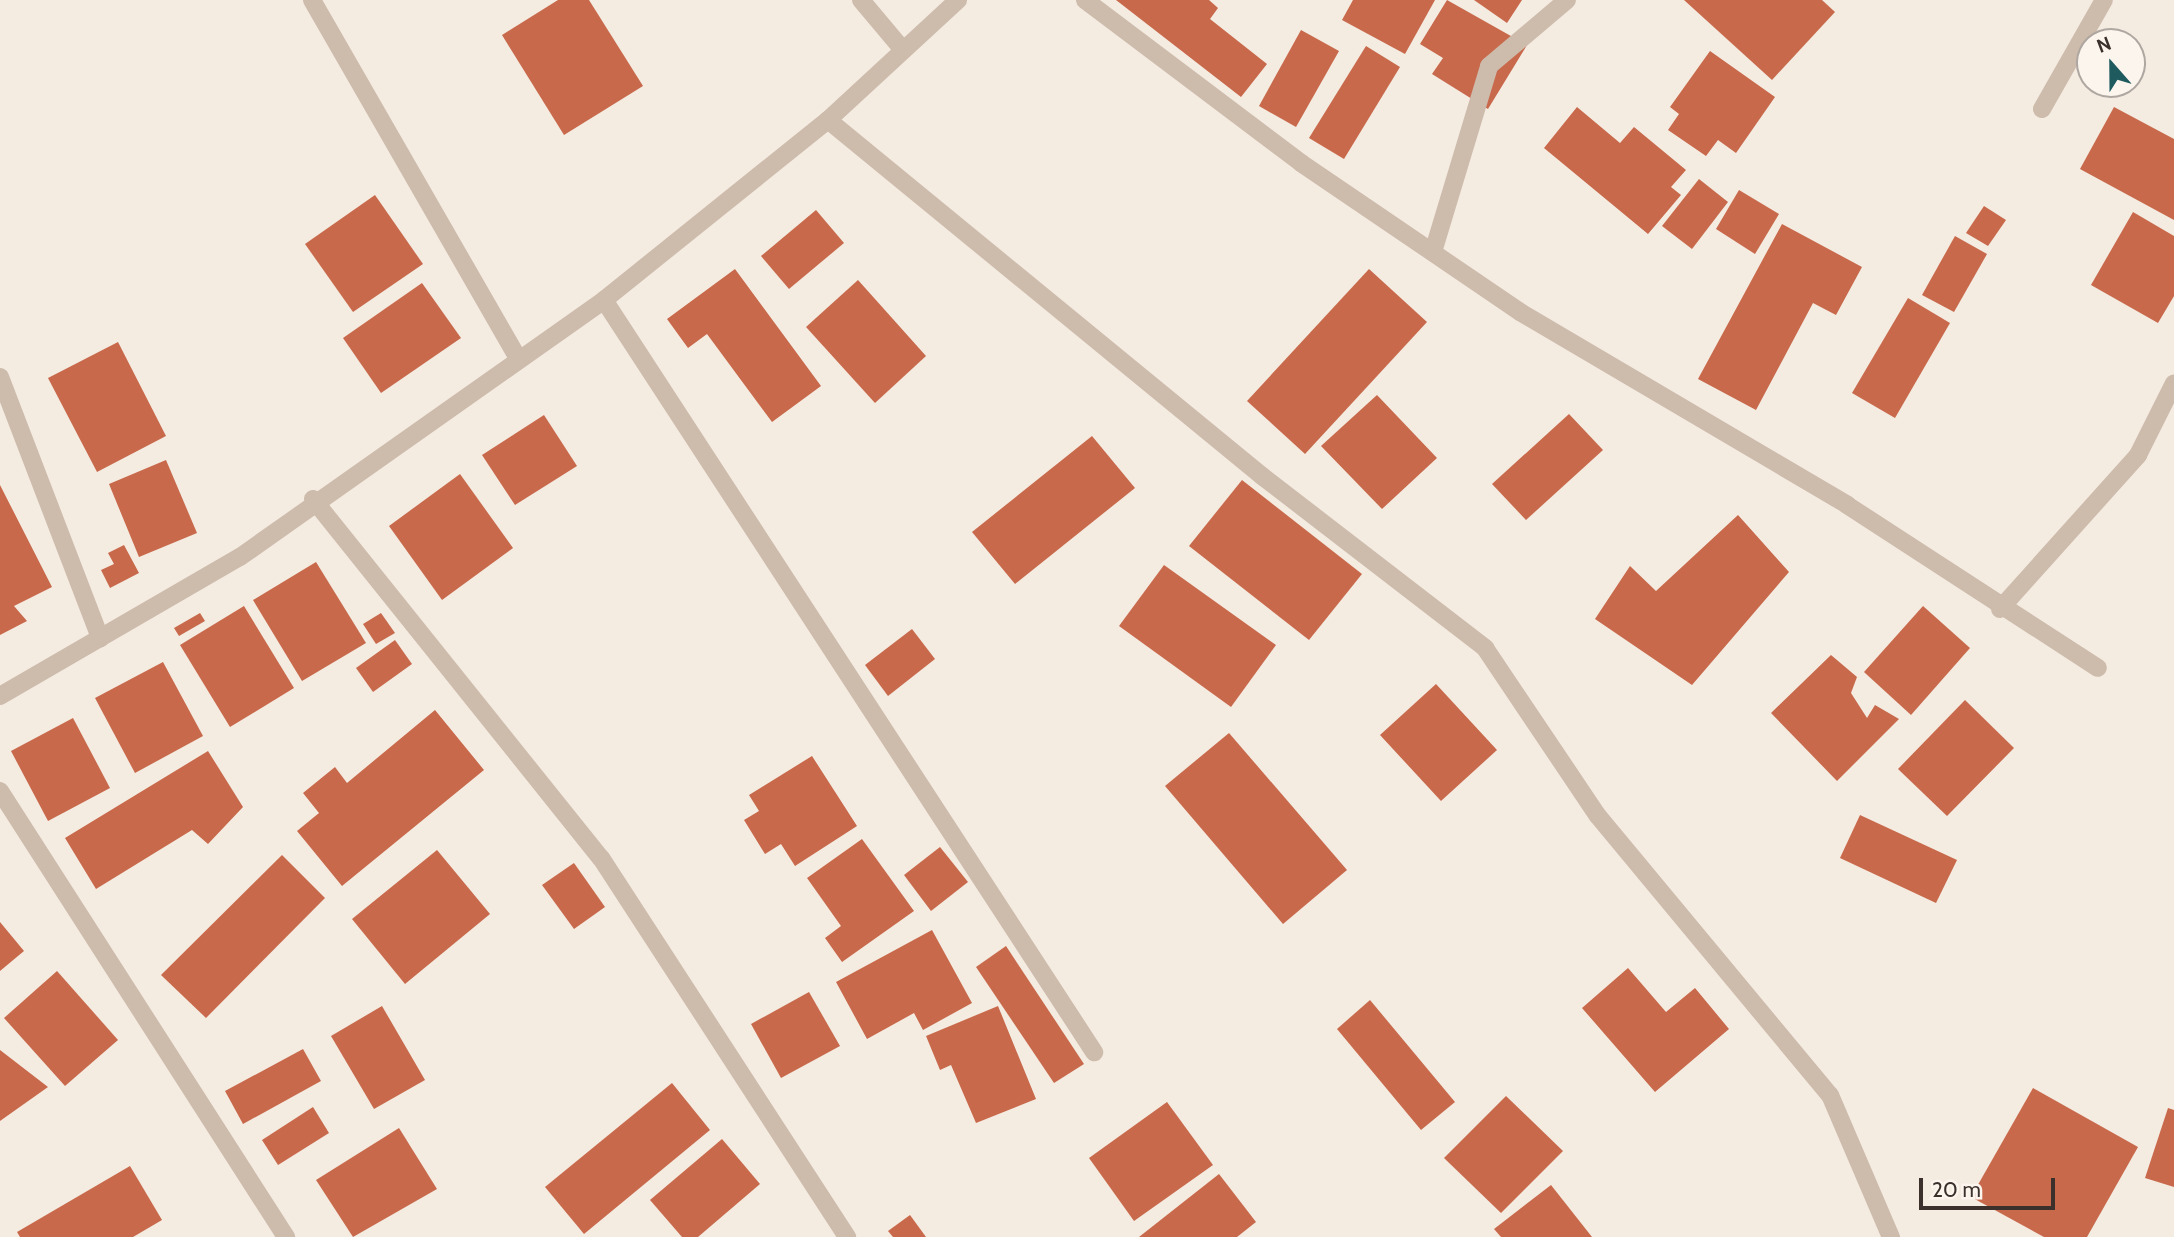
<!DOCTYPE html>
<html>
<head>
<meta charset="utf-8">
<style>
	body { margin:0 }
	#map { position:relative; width:2174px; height:1237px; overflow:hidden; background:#f4ebe1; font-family:Cabin,sans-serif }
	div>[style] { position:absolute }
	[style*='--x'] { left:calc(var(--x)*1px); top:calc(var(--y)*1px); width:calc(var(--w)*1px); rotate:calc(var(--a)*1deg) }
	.building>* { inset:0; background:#c8694b }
	.minor>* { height:18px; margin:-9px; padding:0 9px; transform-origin:9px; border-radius:9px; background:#cdbbac }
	span { translate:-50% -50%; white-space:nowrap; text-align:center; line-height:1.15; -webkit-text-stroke:5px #fbf5ee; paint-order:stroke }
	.north { position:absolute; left:2076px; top:28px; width:70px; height:70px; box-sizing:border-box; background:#fbf5ee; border:2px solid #aea6a0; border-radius:50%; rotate:339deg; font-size:19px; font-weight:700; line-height:28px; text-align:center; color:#3b302b }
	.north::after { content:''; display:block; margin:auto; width:24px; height:32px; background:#1f5a5e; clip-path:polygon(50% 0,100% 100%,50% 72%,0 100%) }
	.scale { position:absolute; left:1919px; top:1178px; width:136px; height:32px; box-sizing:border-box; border:4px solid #3b302b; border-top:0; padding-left:9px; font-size:21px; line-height:24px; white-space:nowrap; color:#3b302b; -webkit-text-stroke:5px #fbf5ee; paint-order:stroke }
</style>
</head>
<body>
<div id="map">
	<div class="building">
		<i style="clip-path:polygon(558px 0,589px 0,643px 86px,564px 135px,502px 35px)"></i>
		<i style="clip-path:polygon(1116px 0,1209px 0,1218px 8px,1210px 19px,1267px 64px,1241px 97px)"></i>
		<i style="clip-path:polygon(1353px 0,1435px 0,1405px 54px,1342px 20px)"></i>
		<i style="clip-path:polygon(1447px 0,1527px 45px,1488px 109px,1432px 74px,1443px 58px,1420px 44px)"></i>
		<i style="clip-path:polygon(1474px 0,1522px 0,1507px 23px)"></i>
		<i style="clip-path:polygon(1684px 0,1822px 0,1835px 12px,1772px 80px)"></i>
		<i style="clip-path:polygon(1301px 30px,1339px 51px,1296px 127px,1259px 106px)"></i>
		<i style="clip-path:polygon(1366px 46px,1400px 67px,1344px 159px,1309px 138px)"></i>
		<i style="clip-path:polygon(1710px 51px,1775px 97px,1736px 153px,1718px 140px,1706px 156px,1668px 130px,1679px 114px,1670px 107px)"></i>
		<i style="clip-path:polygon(1577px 107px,1620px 143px,1634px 127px,1686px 170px,1671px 187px,1681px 195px,1648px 234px,1544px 148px)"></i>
		<i style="clip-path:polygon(2114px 107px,2174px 139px,2174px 220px,2080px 169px)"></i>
		<i style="clip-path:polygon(1699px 179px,1728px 202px,1692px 249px,1662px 226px)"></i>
		<i style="clip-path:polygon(1739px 190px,1779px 214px,1755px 254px,1716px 229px)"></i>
		<i style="clip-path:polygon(375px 195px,423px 264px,353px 312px,305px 244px)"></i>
		<i style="clip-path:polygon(1984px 206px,2006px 220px,1988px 246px,1966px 233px)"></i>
		<i style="clip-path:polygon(816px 210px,844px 243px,789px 289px,761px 256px)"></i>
		<i style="clip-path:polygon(2133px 212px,2174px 236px,2174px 296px,2158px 323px,2091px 285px)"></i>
		<i style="clip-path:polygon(1782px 224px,1862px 267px,1836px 315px,1813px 303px,1756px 410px,1698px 379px)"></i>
		<i style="clip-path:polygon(1955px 236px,1987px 254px,1954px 312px,1922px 295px)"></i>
		<i style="clip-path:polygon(735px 269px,821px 386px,772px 422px,707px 334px,688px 348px,667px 319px)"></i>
		<i style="clip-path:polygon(1369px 269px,1427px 322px,1305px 454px,1247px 401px)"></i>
		<i style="clip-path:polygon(858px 280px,926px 356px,875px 403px,806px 327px)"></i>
		<i style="clip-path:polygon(422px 283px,461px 338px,381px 393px,343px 338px)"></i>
		<i style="clip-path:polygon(1908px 298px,1950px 323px,1895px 418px,1852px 393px)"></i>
		<i style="clip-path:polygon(118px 342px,166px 436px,97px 472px,48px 378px)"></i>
		<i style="clip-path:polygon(1377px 395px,1437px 458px,1382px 509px,1321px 446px)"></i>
		<i style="clip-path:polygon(1569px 414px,1603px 450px,1526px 520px,1492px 484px)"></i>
		<i style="clip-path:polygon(544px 415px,577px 466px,515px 505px,482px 455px)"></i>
		<i style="clip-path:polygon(1092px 436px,1135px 488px,1015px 584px,972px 532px)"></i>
		<i style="clip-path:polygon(166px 460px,197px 533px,139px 557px,109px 484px)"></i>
		<i style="clip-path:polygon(460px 474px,513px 548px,442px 600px,389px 526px)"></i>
		<i style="clip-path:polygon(1242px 480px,1362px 574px,1309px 640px,1189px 546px)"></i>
		<i style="clip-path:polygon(0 485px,52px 587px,14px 606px,27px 621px,0 635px)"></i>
		<i style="clip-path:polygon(1738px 515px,1789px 572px,1692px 685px,1595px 619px,1630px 566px,1656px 591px)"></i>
		<i style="clip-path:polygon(124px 545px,139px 573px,110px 588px,101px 570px,114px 564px,108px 553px)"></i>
		<i style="clip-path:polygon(316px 562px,366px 643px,302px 681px,253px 600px)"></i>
		<i style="clip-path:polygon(1164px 565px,1276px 645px,1231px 707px,1119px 626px)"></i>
		<i style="clip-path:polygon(244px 606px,294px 688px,230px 727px,180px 645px)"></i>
		<i style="clip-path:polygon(1923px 606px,1970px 648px,1911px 715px,1864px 672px)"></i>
		<i style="clip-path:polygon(200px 613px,205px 621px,179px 636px,174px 628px)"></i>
		<i style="clip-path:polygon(381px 613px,395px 633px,376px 644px,363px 624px)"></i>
		<i style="clip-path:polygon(912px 629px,935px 659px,888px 696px,865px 665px)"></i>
		<i style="clip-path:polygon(395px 640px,412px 664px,373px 692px,356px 668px)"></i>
		<i style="clip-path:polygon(1831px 655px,1857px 677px,1851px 693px,1867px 718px,1875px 705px,1899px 719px,1837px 781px,1771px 713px)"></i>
		<i style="clip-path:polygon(163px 662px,203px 736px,135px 773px,95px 698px)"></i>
		<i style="clip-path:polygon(1436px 684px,1497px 750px,1441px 801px,1380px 735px)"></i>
		<i style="clip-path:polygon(1965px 700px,2014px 748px,1947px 816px,1898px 769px)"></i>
		<i style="clip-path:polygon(435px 710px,484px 770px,342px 886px,297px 831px,319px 813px,303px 793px,335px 767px,347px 783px)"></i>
		<i style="clip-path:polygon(73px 718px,110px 788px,48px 821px,11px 751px)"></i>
		<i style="clip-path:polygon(1229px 733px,1347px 870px,1283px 924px,1165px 786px)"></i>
		<i style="clip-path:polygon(208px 751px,243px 807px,208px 844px,192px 830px,96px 889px,65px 838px)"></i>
		<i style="clip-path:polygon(812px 756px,857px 826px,795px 866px,781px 844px,765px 854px,744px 820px,759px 811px,749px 795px)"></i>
		<i style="clip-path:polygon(1860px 815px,1957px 860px,1936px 903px,1840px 858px)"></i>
		<i style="clip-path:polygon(862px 839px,914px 911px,842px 962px,825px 938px,841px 926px,807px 878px)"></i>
		<i style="clip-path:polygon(940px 847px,968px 882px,931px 911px,904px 875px)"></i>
		<i style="clip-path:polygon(437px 850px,490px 914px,405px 984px,352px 919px)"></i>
		<i style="clip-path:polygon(282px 855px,325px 898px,206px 1018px,161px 975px)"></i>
		<i style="clip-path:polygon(574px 863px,605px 907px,574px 929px,542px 885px)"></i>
		<i style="clip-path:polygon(0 922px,24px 951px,0 971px)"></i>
		<i style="clip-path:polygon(932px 930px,972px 1003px,923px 1030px,914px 1013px,867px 1039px,836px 982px)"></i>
		<i style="clip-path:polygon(1006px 946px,1084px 1064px,1054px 1083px,976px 967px)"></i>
		<i style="clip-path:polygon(1628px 968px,1666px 1012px,1695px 988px,1729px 1029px,1655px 1092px,1582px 1008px)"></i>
		<i style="clip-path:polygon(57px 971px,118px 1040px,65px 1086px,4px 1018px)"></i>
		<i style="clip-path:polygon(809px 992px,840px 1046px,781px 1078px,751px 1024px)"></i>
		<i style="clip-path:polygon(1370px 1000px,1455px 1102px,1421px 1130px,1337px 1029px)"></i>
		<i style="clip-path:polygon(382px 1006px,425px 1080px,374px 1109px,331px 1036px)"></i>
		<i style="clip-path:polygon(998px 1006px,1036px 1099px,976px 1123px,951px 1065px,940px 1070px,926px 1036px)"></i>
		<i style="clip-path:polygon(303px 1049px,321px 1081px,243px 1124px,225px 1091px)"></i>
		<i style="clip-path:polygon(0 1050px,48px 1087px,0 1121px)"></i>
		<i style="clip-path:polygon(672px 1083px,710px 1130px,584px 1234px,545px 1187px)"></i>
		<i style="clip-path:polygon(2033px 1088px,2138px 1147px,2087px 1237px,2044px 1237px,1971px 1197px)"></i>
		<i style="clip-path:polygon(1506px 1096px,1563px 1151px,1501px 1213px,1444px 1158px)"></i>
		<i style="clip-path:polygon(1167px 1102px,1213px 1165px,1134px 1221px,1089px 1158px)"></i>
		<i style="clip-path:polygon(313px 1107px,329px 1133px,278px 1165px,262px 1140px)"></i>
		<i style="clip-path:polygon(2168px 1108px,2174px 1110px,2174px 1187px,2145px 1178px)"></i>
		<i style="clip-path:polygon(399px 1128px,437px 1189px,353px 1237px,316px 1180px)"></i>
		<i style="clip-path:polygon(722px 1139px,760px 1184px,698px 1237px,682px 1237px,650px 1200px)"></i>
		<i style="clip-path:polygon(130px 1166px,162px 1220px,133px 1237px,20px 1237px,17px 1232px)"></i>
		<i style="clip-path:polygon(1219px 1174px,1256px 1222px,1237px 1237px,1139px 1237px)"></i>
		<i style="clip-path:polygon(1551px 1185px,1592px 1237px,1501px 1237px,1494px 1229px)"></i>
		<i style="clip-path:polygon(910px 1215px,926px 1237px,893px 1237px,888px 1231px)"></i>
	</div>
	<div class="minor">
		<i style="--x:312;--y:0;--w:413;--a:60.1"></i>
		<i style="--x:861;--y:0;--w:65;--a:50"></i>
		<i style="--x:1085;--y:0;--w:271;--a:37"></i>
		<i style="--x:1301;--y:163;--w:265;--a:34.2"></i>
		<i style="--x:1520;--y:312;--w:380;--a:30.5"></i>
		<i style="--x:1847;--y:505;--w:299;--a:33"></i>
		<i style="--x:2042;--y:109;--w:125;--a:-60.4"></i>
		<i style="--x:828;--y:120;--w:561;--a:39.36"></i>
		<i style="--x:1262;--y:476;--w:282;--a:37.6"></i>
		<i style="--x:1485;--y:648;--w:202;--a:56.1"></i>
		<i style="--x:1598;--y:816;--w:363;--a:50.3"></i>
		<i style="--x:1830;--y:1095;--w:155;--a:66.8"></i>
		<i style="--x:1433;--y:252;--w:194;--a:-73.2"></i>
		<i style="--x:1489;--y:66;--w:102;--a:-40.2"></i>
		<i style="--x:604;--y:300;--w:898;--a:56.91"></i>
		<i style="--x:0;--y:377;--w:280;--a:69"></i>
		<i style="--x:313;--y:499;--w:460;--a:51.3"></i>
		<i style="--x:601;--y:858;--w:452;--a:57"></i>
		<i style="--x:2000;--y:609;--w:207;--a:-48.1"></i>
		<i style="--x:2138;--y:455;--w:80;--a:-63.4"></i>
		<i style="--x:0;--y:696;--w:277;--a:-30.1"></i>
		<i style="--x:240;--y:557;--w:446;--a:-35.2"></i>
		<i style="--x:604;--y:300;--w:287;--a:-38.8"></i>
		<i style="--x:828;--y:120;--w:177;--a:-42.7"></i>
		<i style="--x:0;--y:791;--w:530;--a:57.33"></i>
	</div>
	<div class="north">N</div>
	<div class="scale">20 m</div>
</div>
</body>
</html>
